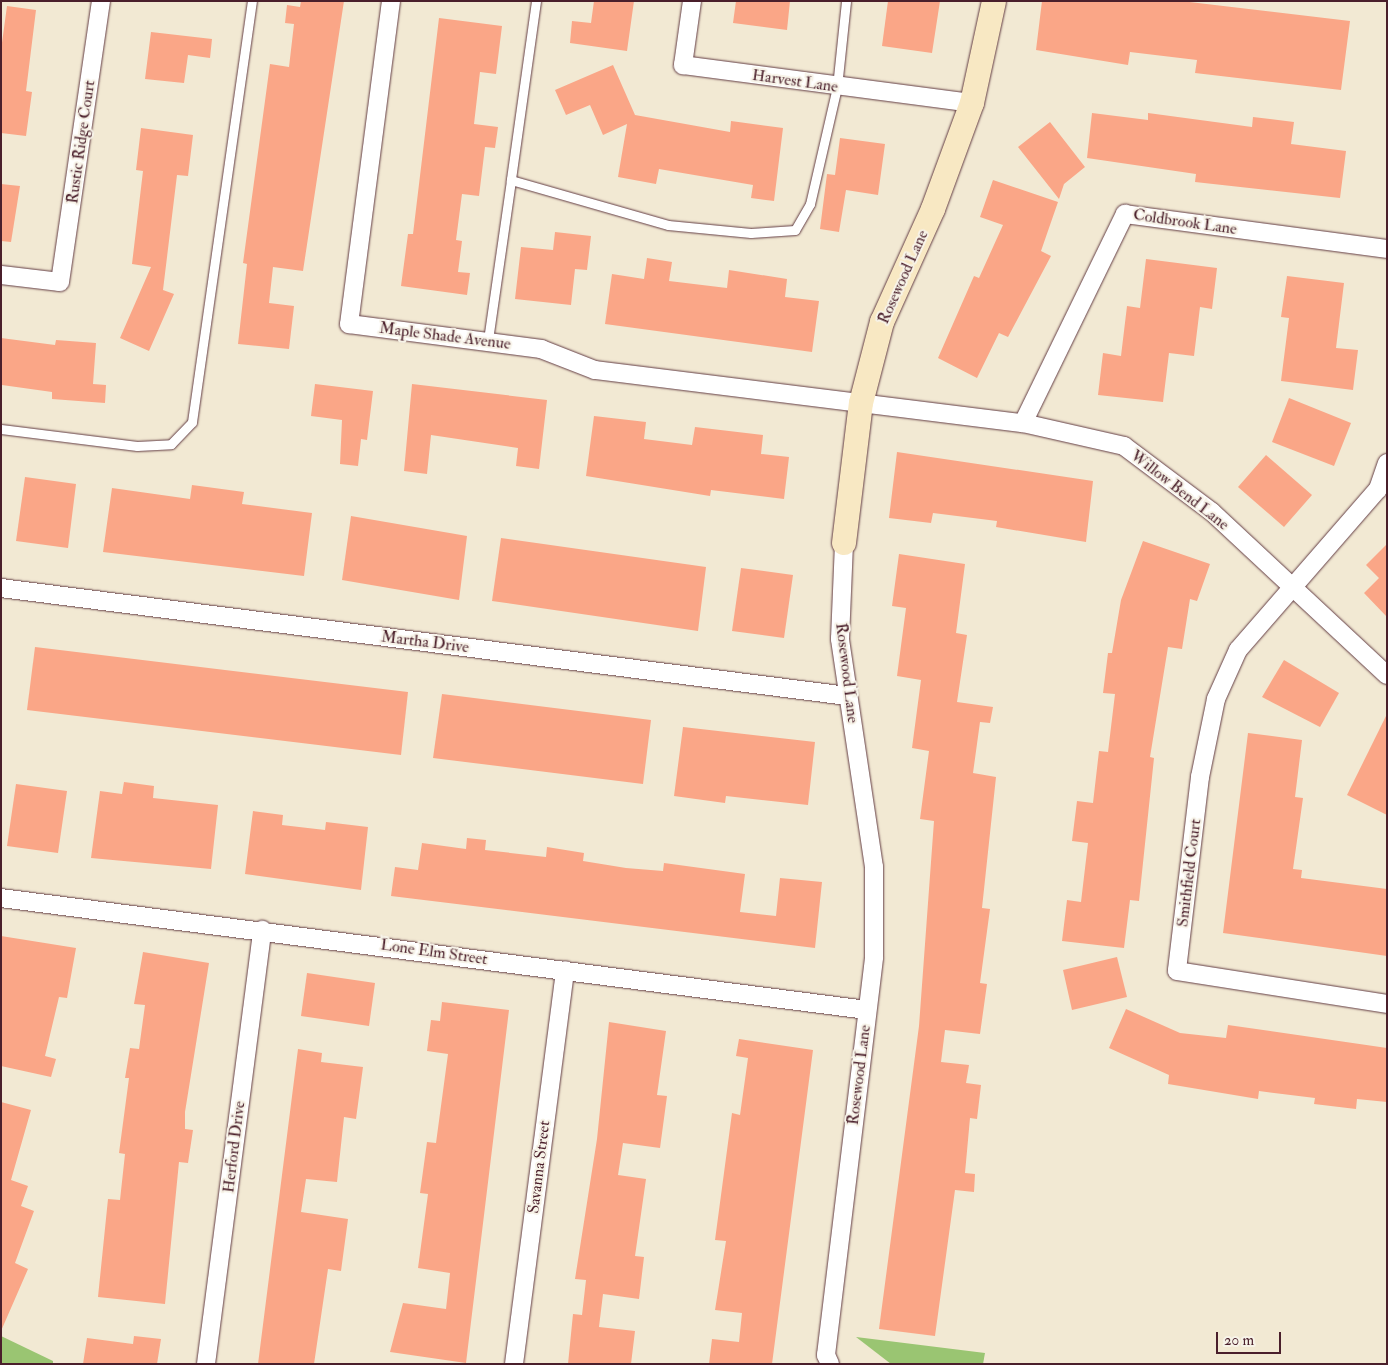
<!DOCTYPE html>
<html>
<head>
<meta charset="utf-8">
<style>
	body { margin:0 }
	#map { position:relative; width:1388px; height:1365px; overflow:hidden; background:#f2e9d3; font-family:"IM FELL Double Pica",serif }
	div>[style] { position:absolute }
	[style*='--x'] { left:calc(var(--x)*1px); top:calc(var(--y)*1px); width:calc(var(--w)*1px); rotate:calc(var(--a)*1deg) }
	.green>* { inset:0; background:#9ac572 }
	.building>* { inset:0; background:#faa687 }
	.roads { filter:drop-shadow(0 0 1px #633d44) drop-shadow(0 0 1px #633d44) }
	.lane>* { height:9px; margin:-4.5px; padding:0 4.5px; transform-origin:4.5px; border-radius:4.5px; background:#fff }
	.street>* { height:18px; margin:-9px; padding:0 9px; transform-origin:9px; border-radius:9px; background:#fff }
	.secondary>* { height:24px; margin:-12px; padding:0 12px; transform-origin:12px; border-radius:12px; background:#f8e8c3 }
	span { translate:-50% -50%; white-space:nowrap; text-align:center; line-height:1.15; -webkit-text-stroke:4px #f7f3e8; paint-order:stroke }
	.street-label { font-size:16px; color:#4a1f2b }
	.frame { position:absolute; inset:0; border:2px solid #4a1f2b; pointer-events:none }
	.scale { position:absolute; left:1216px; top:1332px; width:65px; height:22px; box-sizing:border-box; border:2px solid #4a1f2b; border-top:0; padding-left:6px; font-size:15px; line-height:18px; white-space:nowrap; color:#4a1f2b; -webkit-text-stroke:4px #f7f3e8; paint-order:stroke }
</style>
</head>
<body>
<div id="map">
	<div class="green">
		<i style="clip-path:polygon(1px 1336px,53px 1361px,53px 1364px,1px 1364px)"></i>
		<i style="clip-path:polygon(856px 1337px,985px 1353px,983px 1364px,891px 1364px)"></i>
	</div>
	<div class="building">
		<i style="clip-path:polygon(301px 1px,344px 1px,303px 271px,273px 267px,269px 303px,294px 306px,289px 349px,238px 344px,247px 264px,243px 263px,270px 64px,289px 67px,294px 24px,285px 23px,287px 5px,300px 7px)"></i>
		<i style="clip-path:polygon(594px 1px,634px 1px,627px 51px,570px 43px,572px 21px,591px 23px)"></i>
		<i style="clip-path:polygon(736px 1px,790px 1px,787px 30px,733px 23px)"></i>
		<i style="clip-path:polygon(888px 1px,940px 1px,932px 53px,882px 46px)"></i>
		<i style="clip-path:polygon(1042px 1px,1181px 1px,1350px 21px,1341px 90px,1195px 73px,1197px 60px,1130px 52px,1128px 65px,1036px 50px)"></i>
		<i style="clip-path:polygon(7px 6px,36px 10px,26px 91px,32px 92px,26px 136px,1px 133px,1px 50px)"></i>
		<i style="clip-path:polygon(439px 18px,502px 26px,496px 74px,480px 72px,474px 124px,498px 127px,495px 148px,485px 147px,479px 196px,462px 194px,456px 240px,462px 241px,458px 272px,470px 273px,467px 295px,401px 286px,408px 234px,413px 234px)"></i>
		<i style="clip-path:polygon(151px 32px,212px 39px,210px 58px,188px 55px,184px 83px,145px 79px)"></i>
		<i style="clip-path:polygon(613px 65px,635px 115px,730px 132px,731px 121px,783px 128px,774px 201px,751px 198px,753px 185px,659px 169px,656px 184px,618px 177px,627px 124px,603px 135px,590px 105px,566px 115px,555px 90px)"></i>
		<i style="clip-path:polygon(1092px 113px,1148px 120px,1148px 113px,1252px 127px,1253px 117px,1294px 122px,1291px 144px,1346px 151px,1340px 198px,1195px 182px,1196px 174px,1087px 158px)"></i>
		<i style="clip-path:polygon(1050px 122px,1085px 167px,1064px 184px,1059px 199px,1018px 147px)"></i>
		<i style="clip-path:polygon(141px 128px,193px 135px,188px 176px,177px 175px,163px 290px,174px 294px,149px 351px,120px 338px,151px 267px,132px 264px,143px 171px,136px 170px)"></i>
		<i style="clip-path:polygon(840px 138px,885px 144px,878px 195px,846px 190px,839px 232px,820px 229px,827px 174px,835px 175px)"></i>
		<i style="clip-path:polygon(993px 180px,1058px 202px,1041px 251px,1051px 256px,1008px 337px,999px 333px,977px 378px,938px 358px,974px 276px,979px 278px,1003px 225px,980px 217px)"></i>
		<i style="clip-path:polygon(1px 184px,20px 186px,11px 242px,1px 241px)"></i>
		<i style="clip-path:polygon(555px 232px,591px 236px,587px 270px,575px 269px,571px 305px,515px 299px,521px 247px,553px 250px)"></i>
		<i style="clip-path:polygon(647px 258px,672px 262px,669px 281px,727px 288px,729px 270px,787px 279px,785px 297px,819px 301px,812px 352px,605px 324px,612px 274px,644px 279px)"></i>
		<i style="clip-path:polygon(1146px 259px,1217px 268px,1212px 309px,1200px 307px,1194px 356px,1169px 353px,1163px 402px,1098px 395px,1103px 353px,1121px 356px,1127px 306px,1140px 308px)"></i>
		<i style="clip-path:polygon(1287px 276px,1344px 283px,1336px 348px,1358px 350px,1353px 390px,1281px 381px,1289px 318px,1281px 317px)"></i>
		<i style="clip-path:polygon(1px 338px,55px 345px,56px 340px,96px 343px,93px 384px,106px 385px,105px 403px,52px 399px,52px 392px,2px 385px)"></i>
		<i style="clip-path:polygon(315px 384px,373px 391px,367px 440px,361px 439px,358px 466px,340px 464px,342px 420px,311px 416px)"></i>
		<i style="clip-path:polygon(412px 384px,547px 400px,539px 469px,516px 466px,518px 448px,431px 435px,427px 474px,404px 471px)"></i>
		<i style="clip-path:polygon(1289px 398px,1351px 423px,1334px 466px,1272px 442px)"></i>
		<i style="clip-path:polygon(594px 416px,646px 422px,644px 439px,692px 445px,695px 427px,763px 435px,761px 454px,789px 457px,784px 499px,711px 490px,710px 496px,586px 476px)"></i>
		<i style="clip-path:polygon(897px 452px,1093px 481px,1086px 542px,996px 527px,997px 521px,933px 513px,931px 523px,889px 518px)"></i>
		<i style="clip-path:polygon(1266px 455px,1312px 495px,1284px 527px,1238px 487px)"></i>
		<i style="clip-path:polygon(25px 477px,76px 484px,68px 548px,16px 541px)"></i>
		<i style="clip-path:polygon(192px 485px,244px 492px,242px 504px,312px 513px,304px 576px,103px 552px,112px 488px,190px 499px)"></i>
		<i style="clip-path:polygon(351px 516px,467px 536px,459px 600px,342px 580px)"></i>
		<i style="clip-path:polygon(501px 538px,706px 567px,698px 631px,492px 601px)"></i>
		<i style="clip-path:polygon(1143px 541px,1210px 564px,1197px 601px,1190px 599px,1182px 649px,1168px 647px,1150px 757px,1154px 758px,1139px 901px,1130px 900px,1124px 948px,1062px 941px,1067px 900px,1081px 902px,1088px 843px,1072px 841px,1077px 801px,1093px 803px,1099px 751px,1108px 752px,1115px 694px,1103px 693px,1108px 653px,1112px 653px,1121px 600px)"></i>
		<i style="clip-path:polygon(1387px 544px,1387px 617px,1364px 593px,1379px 578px,1366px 565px)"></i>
		<i style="clip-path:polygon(899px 554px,965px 564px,956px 633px,967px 635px,957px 702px,993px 707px,990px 723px,980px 722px,973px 773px,996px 777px,982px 908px,990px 909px,980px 983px,987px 984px,980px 1034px,945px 1030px,941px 1062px,969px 1065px,966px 1083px,981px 1085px,977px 1119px,970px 1118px,965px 1173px,975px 1174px,974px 1192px,955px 1190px,935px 1336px,879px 1329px,919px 1026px,934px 821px,920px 819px,929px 751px,912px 748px,921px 680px,897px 676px,906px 608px,892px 606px)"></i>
		<i style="clip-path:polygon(741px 568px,793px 575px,784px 638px,732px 631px)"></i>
		<i style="clip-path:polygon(35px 647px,408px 692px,401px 755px,27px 710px)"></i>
		<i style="clip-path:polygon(1284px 660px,1339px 693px,1320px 727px,1262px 697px)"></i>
		<i style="clip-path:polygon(442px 694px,651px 720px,643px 784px,433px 758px)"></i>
		<i style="clip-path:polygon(1387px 714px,1387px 815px,1347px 795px)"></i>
		<i style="clip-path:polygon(683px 727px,815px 742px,808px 805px,726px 796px,725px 803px,674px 796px)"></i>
		<i style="clip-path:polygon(1248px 733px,1302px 740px,1295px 797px,1303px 798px,1293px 869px,1302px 870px,1301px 878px,1387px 889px,1387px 956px,1223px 933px)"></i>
		<i style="clip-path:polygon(124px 782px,154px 786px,153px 798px,218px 805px,211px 869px,91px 858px,100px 791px,122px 794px)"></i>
		<i style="clip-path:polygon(16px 784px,67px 791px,58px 853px,7px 846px)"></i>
		<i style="clip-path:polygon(253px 811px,283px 815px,282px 825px,325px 830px,326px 822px,368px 827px,361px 890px,245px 874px)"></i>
		<i style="clip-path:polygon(467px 838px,486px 840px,485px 850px,546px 857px,547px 847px,584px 853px,583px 861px,626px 868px,663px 871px,664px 863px,745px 874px,740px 912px,776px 916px,780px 878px,822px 882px,815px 948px,391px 896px,395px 867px,418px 870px,422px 843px,466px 849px)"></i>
		<i style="clip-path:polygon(1px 936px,76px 948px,67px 998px,59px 997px,45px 1056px,56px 1059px,51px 1077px,1px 1066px)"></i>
		<i style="clip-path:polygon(143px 952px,209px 963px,185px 1112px,185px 1129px,193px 1130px,188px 1163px,179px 1162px,165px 1304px,98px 1297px,108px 1199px,120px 1200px,125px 1154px,119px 1153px,129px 1078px,125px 1078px,130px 1048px,139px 1049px,145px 1005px,134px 1004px)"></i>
		<i style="clip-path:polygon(1117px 957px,1127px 997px,1072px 1010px,1063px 970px)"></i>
		<i style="clip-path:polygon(307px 973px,375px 983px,369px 1026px,301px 1016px)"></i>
		<i style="clip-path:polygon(442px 1002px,509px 1010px,466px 1363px,390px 1352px,403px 1303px,446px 1309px,450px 1273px,418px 1268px,428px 1194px,420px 1193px,427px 1142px,436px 1143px,448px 1054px,427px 1051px,431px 1020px,440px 1021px)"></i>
		<i style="clip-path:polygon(1126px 1009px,1180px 1033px,1226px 1038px,1228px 1025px,1387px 1048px,1387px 1102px,1357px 1099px,1356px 1109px,1314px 1104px,1315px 1098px,1259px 1091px,1258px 1099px,1168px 1084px,1169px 1075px,1109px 1048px)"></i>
		<i style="clip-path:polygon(609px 1022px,666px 1031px,657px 1095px,667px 1096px,660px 1148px,623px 1143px,618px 1175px,646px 1179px,635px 1256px,644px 1257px,639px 1299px,603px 1294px,599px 1327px,635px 1331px,631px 1364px,568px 1364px,573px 1314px,582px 1315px,586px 1280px,575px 1279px,597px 1139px)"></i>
		<i style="clip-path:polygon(739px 1039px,813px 1050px,772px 1364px,709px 1364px,712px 1339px,739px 1342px,742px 1313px,715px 1310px,726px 1241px,715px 1240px,732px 1113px,740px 1115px,748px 1058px,736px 1056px)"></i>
		<i style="clip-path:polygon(298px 1049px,322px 1053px,321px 1062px,363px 1067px,356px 1119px,344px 1117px,337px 1182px,306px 1179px,301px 1212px,348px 1219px,341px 1271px,328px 1269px,314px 1364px,258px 1364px)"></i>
		<i style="clip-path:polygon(1px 1102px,31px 1110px,11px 1180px,28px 1186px,21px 1206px,34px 1211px,15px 1263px,28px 1269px,1px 1331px)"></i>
		<i style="clip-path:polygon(134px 1336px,161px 1339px,157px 1364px,83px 1364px,87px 1338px,133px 1344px)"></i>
	</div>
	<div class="roads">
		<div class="lane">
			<i style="--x:536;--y:1;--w:181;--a:98"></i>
			<i style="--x:511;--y:180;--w:163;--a:16"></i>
			<i style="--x:668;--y:225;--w:83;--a:5.5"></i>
			<i style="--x:751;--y:233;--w:44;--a:-3.9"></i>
			<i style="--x:795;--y:230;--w:30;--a:-60"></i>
			<i style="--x:810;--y:204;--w:120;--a:-77"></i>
			<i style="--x:837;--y:87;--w:86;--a:-84"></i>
			<i style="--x:488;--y:340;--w:162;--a:-81.8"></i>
			<i style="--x:1;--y:429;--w:137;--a:7.1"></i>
			<i style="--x:137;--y:446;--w:34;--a:-3"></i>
			<i style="--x:171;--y:444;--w:30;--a:-46"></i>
			<i style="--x:192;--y:422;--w:425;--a:-81.9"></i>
		</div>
		<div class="street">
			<i style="--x:391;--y:1;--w:326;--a:97.4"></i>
			<i style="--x:349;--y:324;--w:194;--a:7.4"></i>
			<i style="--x:541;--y:349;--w:58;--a:21.3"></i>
			<i style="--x:595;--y:370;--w:431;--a:7.1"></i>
			<i style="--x:1023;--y:423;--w:104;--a:12.8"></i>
			<i style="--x:1124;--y:446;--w:110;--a:36.9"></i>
			<i style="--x:1212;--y:512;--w:239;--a:43"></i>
			<i style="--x:692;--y:1;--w:65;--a:98"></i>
			<i style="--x:683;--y:65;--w:291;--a:7.5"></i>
			<i style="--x:1;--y:275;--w:59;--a:6.8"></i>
			<i style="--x:60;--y:282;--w:284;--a:-81.7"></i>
			<i style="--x:1023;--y:423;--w:233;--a:-64"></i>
			<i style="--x:1125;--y:214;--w:264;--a:7.6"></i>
			<i style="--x:1387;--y:463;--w:28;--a:109"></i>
			<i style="--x:1378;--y:489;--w:213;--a:131"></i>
			<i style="--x:1238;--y:650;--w:54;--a:114.2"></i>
			<i style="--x:1216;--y:699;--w:80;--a:101.6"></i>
			<i style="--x:1200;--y:777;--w:195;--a:96.8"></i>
			<i style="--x:1177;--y:971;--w:213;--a:8.9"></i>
			<i style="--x:1;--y:588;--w:854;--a:7.27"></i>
			<i style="--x:1;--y:898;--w:873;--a:7.37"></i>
			<i style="--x:206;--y:1364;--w:438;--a:-82.6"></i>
			<i style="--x:514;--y:1364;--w:397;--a:-82.6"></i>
			<i style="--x:830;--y:1364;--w:10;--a:-114"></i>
			<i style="--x:826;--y:1355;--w:401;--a:-83.1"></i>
			<i style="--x:874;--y:957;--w:90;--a:-90"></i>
			<i style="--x:874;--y:867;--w:231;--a:-98.5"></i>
			<i style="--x:840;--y:639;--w:96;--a:-87.6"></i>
		</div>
		<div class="secondary">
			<i style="--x:844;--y:543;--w:141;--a:-83.1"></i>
			<i style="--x:861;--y:403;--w:84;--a:-75.5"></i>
			<i style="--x:882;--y:322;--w:124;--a:-65.7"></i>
			<i style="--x:933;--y:209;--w:113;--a:-69.8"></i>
			<i style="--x:972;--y:103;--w:104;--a:-77.8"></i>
		</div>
	</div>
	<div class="street-label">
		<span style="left:795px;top:81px;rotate:8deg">Harvest Lane</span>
		<span style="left:81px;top:142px;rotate:-82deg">Rustic Ridge Court</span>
		<span style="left:1185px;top:222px;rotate:8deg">Coldbrook Lane</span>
		<span style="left:903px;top:277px;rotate:-66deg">Rosewood Lane</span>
		<span style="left:445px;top:336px;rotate:7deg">Maple Shade Avenue</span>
		<span style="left:1180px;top:490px;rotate:38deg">Willow Bend Lane</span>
		<span style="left:425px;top:642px;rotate:7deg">Martha Drive</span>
		<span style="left:847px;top:673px;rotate:83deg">Rosewood Lane</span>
		<span style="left:1189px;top:873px;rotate:-83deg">Smithfield Court</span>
		<span style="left:434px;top:952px;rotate:8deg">Lone Elm Street</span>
		<span style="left:859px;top:1075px;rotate:-83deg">Rosewood Lane</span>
		<span style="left:234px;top:1147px;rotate:-83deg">Herford Drive</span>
		<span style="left:539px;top:1167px;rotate:-83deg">Savanna Street</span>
	</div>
	<div class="frame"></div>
	<div class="scale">20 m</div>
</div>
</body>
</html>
